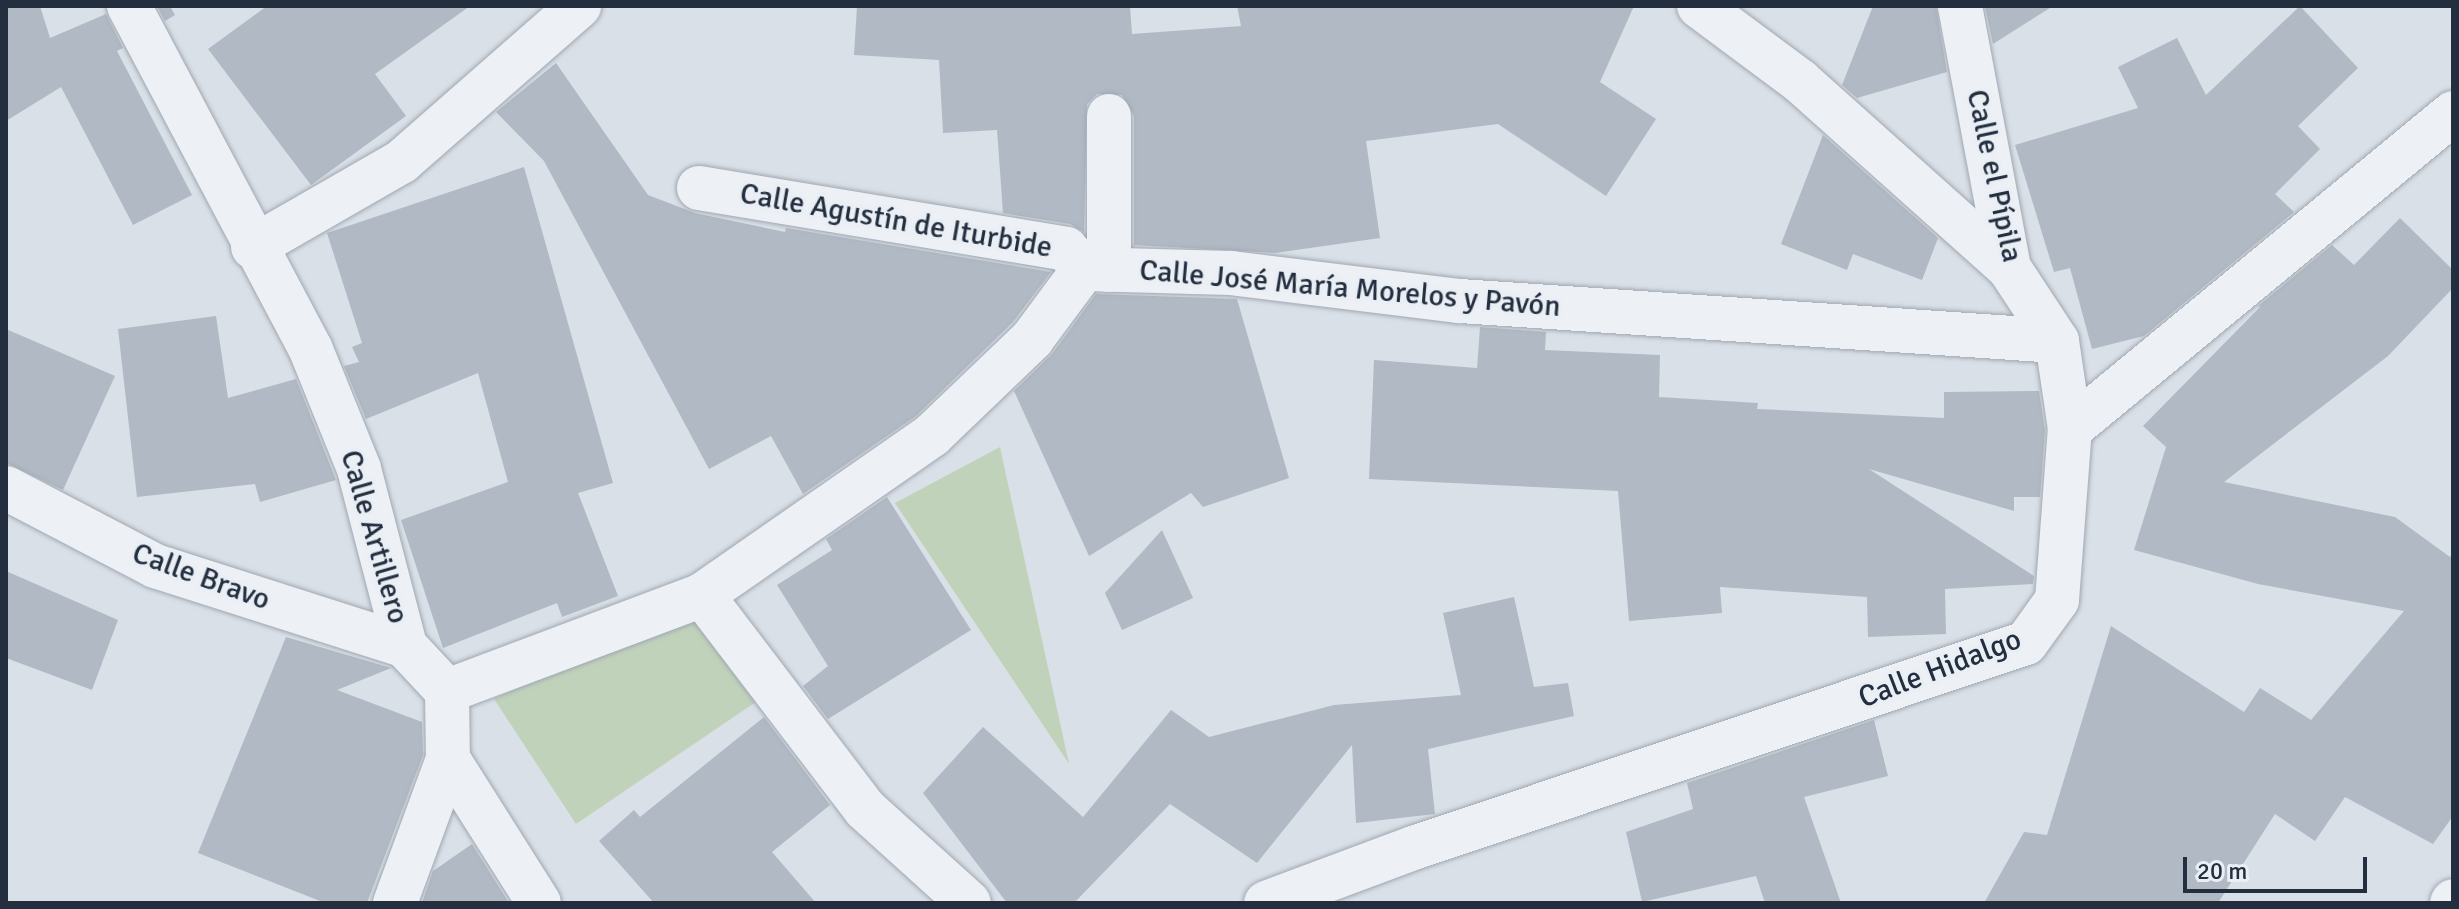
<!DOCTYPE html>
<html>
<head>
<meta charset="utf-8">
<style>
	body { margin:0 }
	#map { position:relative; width:2459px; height:909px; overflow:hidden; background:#dae0e7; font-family:Signika,sans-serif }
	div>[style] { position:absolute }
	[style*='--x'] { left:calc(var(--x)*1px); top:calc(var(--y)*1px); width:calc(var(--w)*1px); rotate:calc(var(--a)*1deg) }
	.green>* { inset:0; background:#c1d2bb }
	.building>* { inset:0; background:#b1b9c4 }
	.roads { filter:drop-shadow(0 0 2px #9fa7b1) drop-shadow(0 0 2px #9fa7b1) }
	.minor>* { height:44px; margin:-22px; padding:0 22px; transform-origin:22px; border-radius:22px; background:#edf0f5 }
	span { translate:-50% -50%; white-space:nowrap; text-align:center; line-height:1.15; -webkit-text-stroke:7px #eaeff5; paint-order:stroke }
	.street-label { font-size:30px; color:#232e3e }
	.frame { position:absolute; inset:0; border:8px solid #232e3e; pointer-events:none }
	.scale { position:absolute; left:2183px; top:857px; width:184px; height:36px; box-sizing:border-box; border:4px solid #232e3e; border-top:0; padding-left:10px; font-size:24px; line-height:28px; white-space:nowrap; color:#232e3e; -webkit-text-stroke:6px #eaeff5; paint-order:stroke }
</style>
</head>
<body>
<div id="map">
	<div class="green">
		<i style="clip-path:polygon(1000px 447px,1069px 764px,895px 503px)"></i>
		<i style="clip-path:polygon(694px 605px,769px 693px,576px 824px,494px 699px)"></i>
	</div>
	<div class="building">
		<i style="clip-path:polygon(6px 6px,40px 6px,50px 38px,106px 14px,123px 48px,117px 51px,192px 195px,133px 225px,61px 87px,6px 121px)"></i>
		<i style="clip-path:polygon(157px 6px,170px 6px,175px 15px,165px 21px)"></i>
		<i style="clip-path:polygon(267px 6px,470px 6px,375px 74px,406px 116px,311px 185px,208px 49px)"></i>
		<i style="clip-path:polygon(857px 6px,1130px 6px,1132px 34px,1241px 26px,1237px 6px,1634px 6px,1600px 82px,1656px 119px,1606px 196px,1498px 124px,1366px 141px,1380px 238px,1275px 253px,1134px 245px,1134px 116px,1122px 95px,1097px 94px,1087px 104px,1084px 232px,1070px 224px,1003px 213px,997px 130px,943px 133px,939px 60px,854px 55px)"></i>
		<i style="clip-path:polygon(1873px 6px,1936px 6px,1947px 72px,1857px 98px,1842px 85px)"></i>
		<i style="clip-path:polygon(1985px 6px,2053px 6px,1993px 44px)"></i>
		<i style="clip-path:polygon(2300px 6px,2358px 68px,2298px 126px,2320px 149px,2275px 194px,2294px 212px,2144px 336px,2092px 349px,2070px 268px,2054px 272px,2015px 145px,2138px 108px,2118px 67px,2177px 38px,2206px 95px)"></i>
		<i style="clip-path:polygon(556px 63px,648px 195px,695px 213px,785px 232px,786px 228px,1051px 272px,1013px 322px,916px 416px,803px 494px,771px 436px,709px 469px,544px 161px,496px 112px)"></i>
		<i style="clip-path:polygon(1823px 135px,1938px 238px,1922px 280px,1853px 254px,1847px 270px,1781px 244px)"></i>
		<i style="clip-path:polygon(524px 167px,613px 483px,578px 493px,618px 596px,562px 617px,557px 603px,443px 648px,401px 520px,508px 482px,478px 373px,366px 419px,344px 366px,359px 362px,352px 347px,362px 343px,327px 233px)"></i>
		<i style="clip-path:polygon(2400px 218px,2453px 270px,2453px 288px,2388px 356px,2224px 482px,2395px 517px,2450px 557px,2453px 553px,2453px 816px,2433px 844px,2345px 797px,2315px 841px,2275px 814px,2218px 903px,1984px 903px,2024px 832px,2047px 835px,2111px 626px,2244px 712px,2260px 688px,2311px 720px,2404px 611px,2258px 584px,2134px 550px,2166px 447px,2143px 426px,2261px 306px,2257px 307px,2332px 245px,2354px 265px)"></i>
		<i style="clip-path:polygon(1096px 294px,1237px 299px,1289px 478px,1203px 507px,1191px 493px,1089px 556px,1014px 391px,1052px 354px)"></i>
		<i style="clip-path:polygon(216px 316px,228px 398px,296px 379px,336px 480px,260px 502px,255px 484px,137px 497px,118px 329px)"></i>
		<i style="clip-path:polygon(1480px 327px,1546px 332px,1545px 350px,1660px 355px,1659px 397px,1758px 403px,1757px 409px,1944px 418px,1944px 392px,2039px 391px,2045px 430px,2040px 497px,2014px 497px,2014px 511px,1869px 469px,2034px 576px,2033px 584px,1945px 589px,1946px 634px,1868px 637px,1867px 597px,1720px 587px,1722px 613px,1629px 621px,1618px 491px,1369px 479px,1374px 360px,1477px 368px)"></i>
		<i style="clip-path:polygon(6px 329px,115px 376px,63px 490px,6px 463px)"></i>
		<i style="clip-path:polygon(887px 497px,971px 630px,828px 719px,803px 686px,828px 666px,777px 585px,832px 550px,826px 539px)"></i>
		<i style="clip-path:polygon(1162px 530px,1193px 598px,1122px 630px,1105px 593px)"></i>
		<i style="clip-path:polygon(6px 571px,118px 620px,92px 690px,6px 658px)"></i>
		<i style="clip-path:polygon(1514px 597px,1534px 687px,1568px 683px,1574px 716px,1428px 749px,1435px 814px,1356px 823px,1352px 745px,1257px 863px,1170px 804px,1074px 903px,1007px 903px,923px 793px,983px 727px,1083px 817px,1171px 710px,1209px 737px,1334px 705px,1461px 695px,1443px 613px)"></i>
		<i style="clip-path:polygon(286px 637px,391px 668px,337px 690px,422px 722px,423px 755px,367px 903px,325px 903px,198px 853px)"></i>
		<i style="clip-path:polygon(764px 717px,830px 805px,772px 852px,816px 903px,654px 903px,599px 841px,634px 810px,640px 817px)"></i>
		<i style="clip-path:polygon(1874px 720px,1888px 776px,1804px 797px,1841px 903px,1765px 903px,1756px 876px,1642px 902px,1626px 832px,1693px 809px,1687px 783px)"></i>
		<i style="clip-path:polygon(472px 844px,509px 903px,422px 903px,433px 871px)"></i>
	</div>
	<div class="roads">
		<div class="minor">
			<i style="--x:129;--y:6;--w:389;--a:62.1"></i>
			<i style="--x:311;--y:350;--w:128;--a:68"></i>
			<i style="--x:359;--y:469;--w:183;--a:75.4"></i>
			<i style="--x:405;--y:646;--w:62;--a:47"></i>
			<i style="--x:447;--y:691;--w:68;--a:89.2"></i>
			<i style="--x:448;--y:759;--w:170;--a:57.7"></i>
			<i style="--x:1699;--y:6;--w:126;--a:36.6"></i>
			<i style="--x:1800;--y:81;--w:280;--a:41.8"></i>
			<i style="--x:699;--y:188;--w:372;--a:9.4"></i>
			<i style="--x:1066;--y:249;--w:27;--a:48"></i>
			<i style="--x:253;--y:247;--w:171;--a:-29.9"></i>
			<i style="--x:401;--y:162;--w:237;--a:-41.2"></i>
			<i style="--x:1084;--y:269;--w:147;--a:1.6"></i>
			<i style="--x:1231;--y:273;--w:231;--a:7"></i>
			<i style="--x:1460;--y:301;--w:598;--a:3.83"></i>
			<i style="--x:1109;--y:270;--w:154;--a:-90"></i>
			<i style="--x:2070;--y:429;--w:497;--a:-39.5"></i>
			<i style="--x:6;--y:488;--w:168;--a:27.6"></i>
			<i style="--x:155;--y:566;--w:262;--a:17.7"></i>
			<i style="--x:702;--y:595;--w:269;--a:52.7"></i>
			<i style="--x:865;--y:809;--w:140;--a:42.1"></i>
			<i style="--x:447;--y:691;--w:272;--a:-20.6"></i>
			<i style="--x:702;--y:595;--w:280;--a:-34.8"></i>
			<i style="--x:932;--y:435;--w:139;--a:-43.8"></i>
			<i style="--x:1032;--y:339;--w:87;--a:-53.4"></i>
			<i style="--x:395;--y:903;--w:153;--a:-69.8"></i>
			<i style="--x:1266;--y:903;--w:157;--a:-20.5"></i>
			<i style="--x:1413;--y:848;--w:646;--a:-18.49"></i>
			<i style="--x:2026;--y:643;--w:53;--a:-54.2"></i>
			<i style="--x:2057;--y:600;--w:171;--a:-85.7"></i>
			<i style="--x:2070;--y:429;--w:89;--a:-98.4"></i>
			<i style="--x:2057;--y:341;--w:87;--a:-123.3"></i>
			<i style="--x:2009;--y:268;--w:267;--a:-100.6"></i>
			<i style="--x:2452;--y:903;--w:2;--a:-63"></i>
		</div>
	</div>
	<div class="street-label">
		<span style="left:1994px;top:176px;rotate:78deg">Calle el Pípila</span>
		<span style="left:896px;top:221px;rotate:10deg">Calle Agustín de Iturbide</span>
		<span style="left:1350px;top:289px;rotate:5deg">Calle José María Morelos y Pavón</span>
		<span style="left:374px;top:537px;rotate:74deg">Calle Artillero</span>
		<span style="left:201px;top:577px;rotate:20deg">Calle Bravo</span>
		<span style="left:1940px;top:669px;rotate:-21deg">Calle Hidalgo</span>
	</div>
	<div class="frame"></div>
	<div class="scale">20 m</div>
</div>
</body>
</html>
